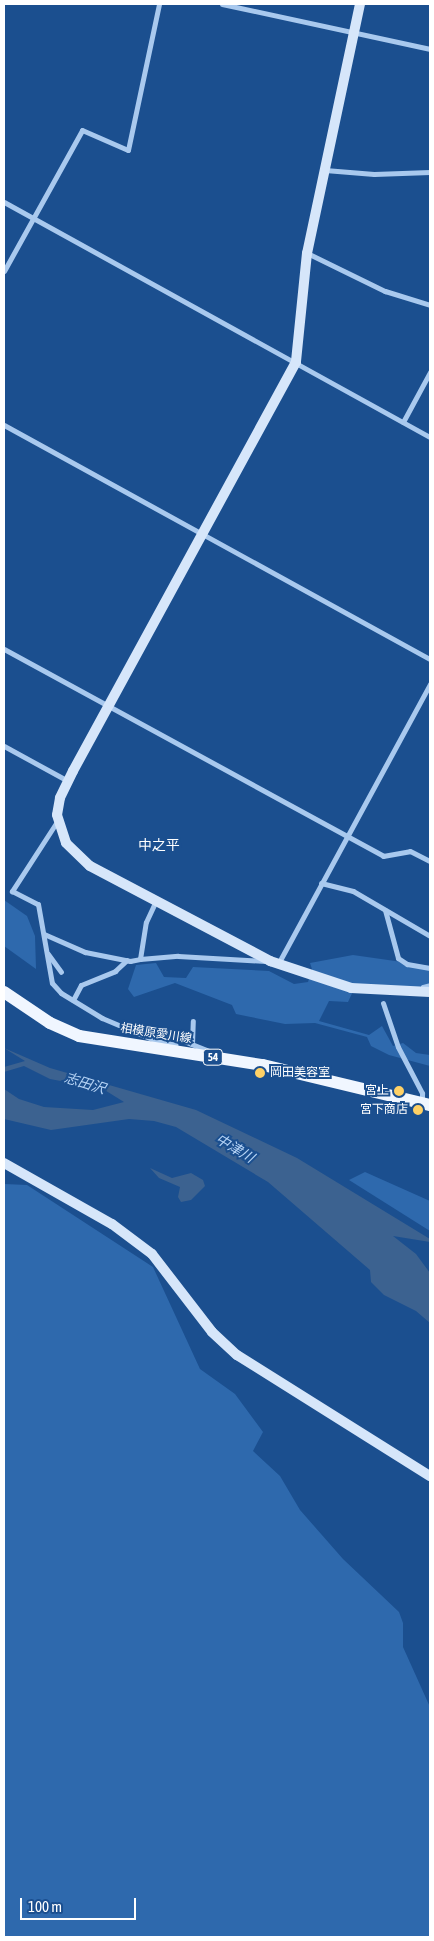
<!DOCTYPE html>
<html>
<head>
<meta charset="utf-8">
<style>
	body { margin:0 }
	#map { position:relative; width:434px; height:1941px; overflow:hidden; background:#1b4f8f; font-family:"Asap Condensed","Noto Sans JP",sans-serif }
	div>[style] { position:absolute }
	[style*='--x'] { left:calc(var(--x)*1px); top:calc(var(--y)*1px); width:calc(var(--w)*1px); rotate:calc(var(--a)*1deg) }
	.green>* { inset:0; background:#2e69ad }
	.water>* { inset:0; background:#3c6290 }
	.street>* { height:5px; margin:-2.5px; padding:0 2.5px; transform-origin:2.5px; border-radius:2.5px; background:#a9c9ee }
	.secondary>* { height:10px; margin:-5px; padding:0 5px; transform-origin:5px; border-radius:5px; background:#d6e6fa }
	.primary>* { height:12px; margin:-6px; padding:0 6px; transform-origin:6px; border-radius:6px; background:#f0f6ff }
	.dots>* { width:14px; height:14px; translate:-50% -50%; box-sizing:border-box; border:2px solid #1b4f8f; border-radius:50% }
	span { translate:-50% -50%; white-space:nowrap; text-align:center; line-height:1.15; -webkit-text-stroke:4px #1b4f8f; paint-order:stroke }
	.shield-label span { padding:1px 4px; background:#1b4f8f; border:1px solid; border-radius:4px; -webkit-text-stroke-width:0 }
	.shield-label { font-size:11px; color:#fff; font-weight:700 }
	.street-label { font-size:12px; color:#fff }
	.poi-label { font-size:12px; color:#fff }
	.left { translate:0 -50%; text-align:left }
	.right { translate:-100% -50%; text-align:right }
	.neighbourhood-label { font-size:14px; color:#fff }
	.water-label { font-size:14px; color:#b5d3f5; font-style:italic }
	.frame { position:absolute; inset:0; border:5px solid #fff; pointer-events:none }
	.scale { position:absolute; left:20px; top:1898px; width:116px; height:22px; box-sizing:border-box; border:2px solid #fff; border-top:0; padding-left:6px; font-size:15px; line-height:18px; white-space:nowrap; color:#fff; -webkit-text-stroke:4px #1b4f8f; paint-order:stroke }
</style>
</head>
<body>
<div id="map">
	<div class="green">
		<i style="clip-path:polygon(4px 900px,27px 916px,35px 936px,36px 969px,4px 946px)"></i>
		<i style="clip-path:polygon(353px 955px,430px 966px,430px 988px,356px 985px,348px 1002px,329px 1001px,319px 1021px,369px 1035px,382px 1026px,393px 1046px,403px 1043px,416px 1053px,430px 1055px,430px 1066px,389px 1055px,371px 1046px,367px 1037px,315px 1023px,285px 1024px,236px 1014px,232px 1005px,175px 983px,134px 997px,128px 989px,136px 965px,156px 963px,164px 977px,186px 978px,193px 967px,269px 971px,294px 984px,308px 982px,312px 969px,310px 963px)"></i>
		<i style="clip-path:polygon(365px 1172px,430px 1201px,430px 1231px,349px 1180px)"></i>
		<i style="clip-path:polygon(4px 1184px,27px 1185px,153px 1267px,200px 1369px,235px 1394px,263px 1432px,253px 1451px,280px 1476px,300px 1510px,343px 1559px,399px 1612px,403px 1623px,403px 1647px,430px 1707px,430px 1937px,4px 1937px)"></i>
	</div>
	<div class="water">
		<i style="clip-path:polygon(4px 1048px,50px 1068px,196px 1110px,297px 1158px,430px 1239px,430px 1242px,393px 1236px,416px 1254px,430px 1273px,430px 1323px,416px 1311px,384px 1295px,371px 1282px,370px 1270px,268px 1182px,176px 1127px,154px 1121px,129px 1119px,51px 1130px,4px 1119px,4px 1089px,19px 1099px,44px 1107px,93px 1110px,124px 1102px,103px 1089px,50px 1079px,24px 1066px,4px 1072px,4px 1067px,25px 1061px)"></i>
		<i style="clip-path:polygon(150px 1168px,172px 1178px,191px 1173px,203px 1180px,205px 1186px,191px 1200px,181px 1202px,178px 1197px,180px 1187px,159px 1178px)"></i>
	</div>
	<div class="street">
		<i style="--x:222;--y:4;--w:213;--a:12.2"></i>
		<i style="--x:325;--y:170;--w:49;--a:4.7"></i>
		<i style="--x:374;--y:174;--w:56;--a:-2"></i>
		<i style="--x:4;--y:202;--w:487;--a:28.9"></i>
		<i style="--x:307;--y:253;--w:87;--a:26"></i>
		<i style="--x:385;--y:291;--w:47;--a:17.3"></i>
		<i style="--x:4;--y:271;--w:161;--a:-61"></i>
		<i style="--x:82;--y:130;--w:50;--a:23.5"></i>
		<i style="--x:128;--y:150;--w:149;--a:-78"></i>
		<i style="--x:403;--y:422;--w:57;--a:-61.6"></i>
		<i style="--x:4;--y:425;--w:486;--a:28.8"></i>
		<i style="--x:4;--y:649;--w:432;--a:28.6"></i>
		<i style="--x:383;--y:856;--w:27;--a:-10"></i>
		<i style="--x:410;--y:851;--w:22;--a:27"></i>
		<i style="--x:4;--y:746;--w:73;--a:28.7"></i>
		<i style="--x:58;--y:820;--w:85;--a:122.9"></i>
		<i style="--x:12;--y:891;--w:29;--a:27"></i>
		<i style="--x:38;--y:904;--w:80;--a:80"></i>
		<i style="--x:52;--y:983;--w:13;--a:48"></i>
		<i style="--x:61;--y:993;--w:48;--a:31.4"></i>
		<i style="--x:102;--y:1018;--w:56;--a:22.9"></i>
		<i style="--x:154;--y:1040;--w:22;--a:13"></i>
		<i style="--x:175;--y:1045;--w:6;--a:81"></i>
		<i style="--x:321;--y:883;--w:33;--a:14"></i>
		<i style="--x:353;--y:891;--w:89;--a:30.3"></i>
		<i style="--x:385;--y:910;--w:50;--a:74.8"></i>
		<i style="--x:398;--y:958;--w:11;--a:34"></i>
		<i style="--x:407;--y:964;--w:23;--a:10"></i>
		<i style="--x:44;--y:934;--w:45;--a:23.7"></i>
		<i style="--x:85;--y:952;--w:46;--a:11.3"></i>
		<i style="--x:130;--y:961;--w:10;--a:-11"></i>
		<i style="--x:140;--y:959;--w:37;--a:-81"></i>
		<i style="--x:146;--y:922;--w:23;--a:-65"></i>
		<i style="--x:48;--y:954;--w:22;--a:54"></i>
		<i style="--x:140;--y:959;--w:38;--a:-5"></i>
		<i style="--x:178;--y:956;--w:88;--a:3.3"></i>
		<i style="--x:278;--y:964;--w:319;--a:-61.5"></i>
		<i style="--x:423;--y:991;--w:4;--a:-90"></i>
		<i style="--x:423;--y:987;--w:7;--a:-16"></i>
		<i style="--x:73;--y:1000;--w:17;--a:-62"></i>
		<i style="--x:81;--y:985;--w:37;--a:-22"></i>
		<i style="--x:115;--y:971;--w:16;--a:-43"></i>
		<i style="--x:383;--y:1003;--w:46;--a:71.2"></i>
		<i style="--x:398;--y:1047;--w:52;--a:62.4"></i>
		<i style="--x:422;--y:1093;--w:9;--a:90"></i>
		<i style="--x:159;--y:1031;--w:54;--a:21.8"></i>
		<i style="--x:192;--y:1044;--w:23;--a:-88"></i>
	</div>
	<div class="secondary">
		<i style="--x:360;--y:4;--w:255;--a:102"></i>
		<i style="--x:307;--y:253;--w:110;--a:95.8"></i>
		<i style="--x:296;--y:362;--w:466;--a:118.6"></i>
		<i style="--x:73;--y:771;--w:30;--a:116"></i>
		<i style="--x:60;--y:798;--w:17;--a:100"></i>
		<i style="--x:57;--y:815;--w:29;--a:72"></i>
		<i style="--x:66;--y:843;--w:33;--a:44"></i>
		<i style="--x:90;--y:866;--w:204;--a:27.8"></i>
		<i style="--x:270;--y:961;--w:85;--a:18.4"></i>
		<i style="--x:351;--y:988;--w:79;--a:2.9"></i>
		<i style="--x:4;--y:1163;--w:124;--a:29.5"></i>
		<i style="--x:112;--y:1224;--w:50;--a:36.9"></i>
		<i style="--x:152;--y:1254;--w:98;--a:52.4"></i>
		<i style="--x:212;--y:1332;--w:34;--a:43"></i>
		<i style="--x:237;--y:1355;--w:228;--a:32.1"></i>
	</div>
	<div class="primary">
		<i style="--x:4;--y:992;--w:55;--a:34"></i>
		<i style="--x:50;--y:1023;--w:32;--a:24"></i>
		<i style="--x:79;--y:1036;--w:186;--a:9"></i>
		<i style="--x:263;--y:1065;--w:172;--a:13.5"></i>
	</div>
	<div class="dots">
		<i style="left:260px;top:1073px;background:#ffd166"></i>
		<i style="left:399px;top:1091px;background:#ffd166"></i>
		<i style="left:418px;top:1110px;background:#ffd166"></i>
	</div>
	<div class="shield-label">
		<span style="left:213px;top:1057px">54</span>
	</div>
	<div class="street-label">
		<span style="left:156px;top:1034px;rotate:9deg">相模原愛川線</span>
	</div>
	<div class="poi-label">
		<span class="left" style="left:270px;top:1073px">岡田美容室</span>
		<span class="right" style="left:389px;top:1091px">宮上</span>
		<span class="right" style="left:408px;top:1110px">宮下商店</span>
	</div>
	<div class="neighbourhood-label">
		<span style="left:159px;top:845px">中之平</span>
	</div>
	<div class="water-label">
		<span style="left:85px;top:1083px;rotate:17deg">志田沢</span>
		<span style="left:235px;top:1148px;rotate:31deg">中津川</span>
	</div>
	<div class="frame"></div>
	<div class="scale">100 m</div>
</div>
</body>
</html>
